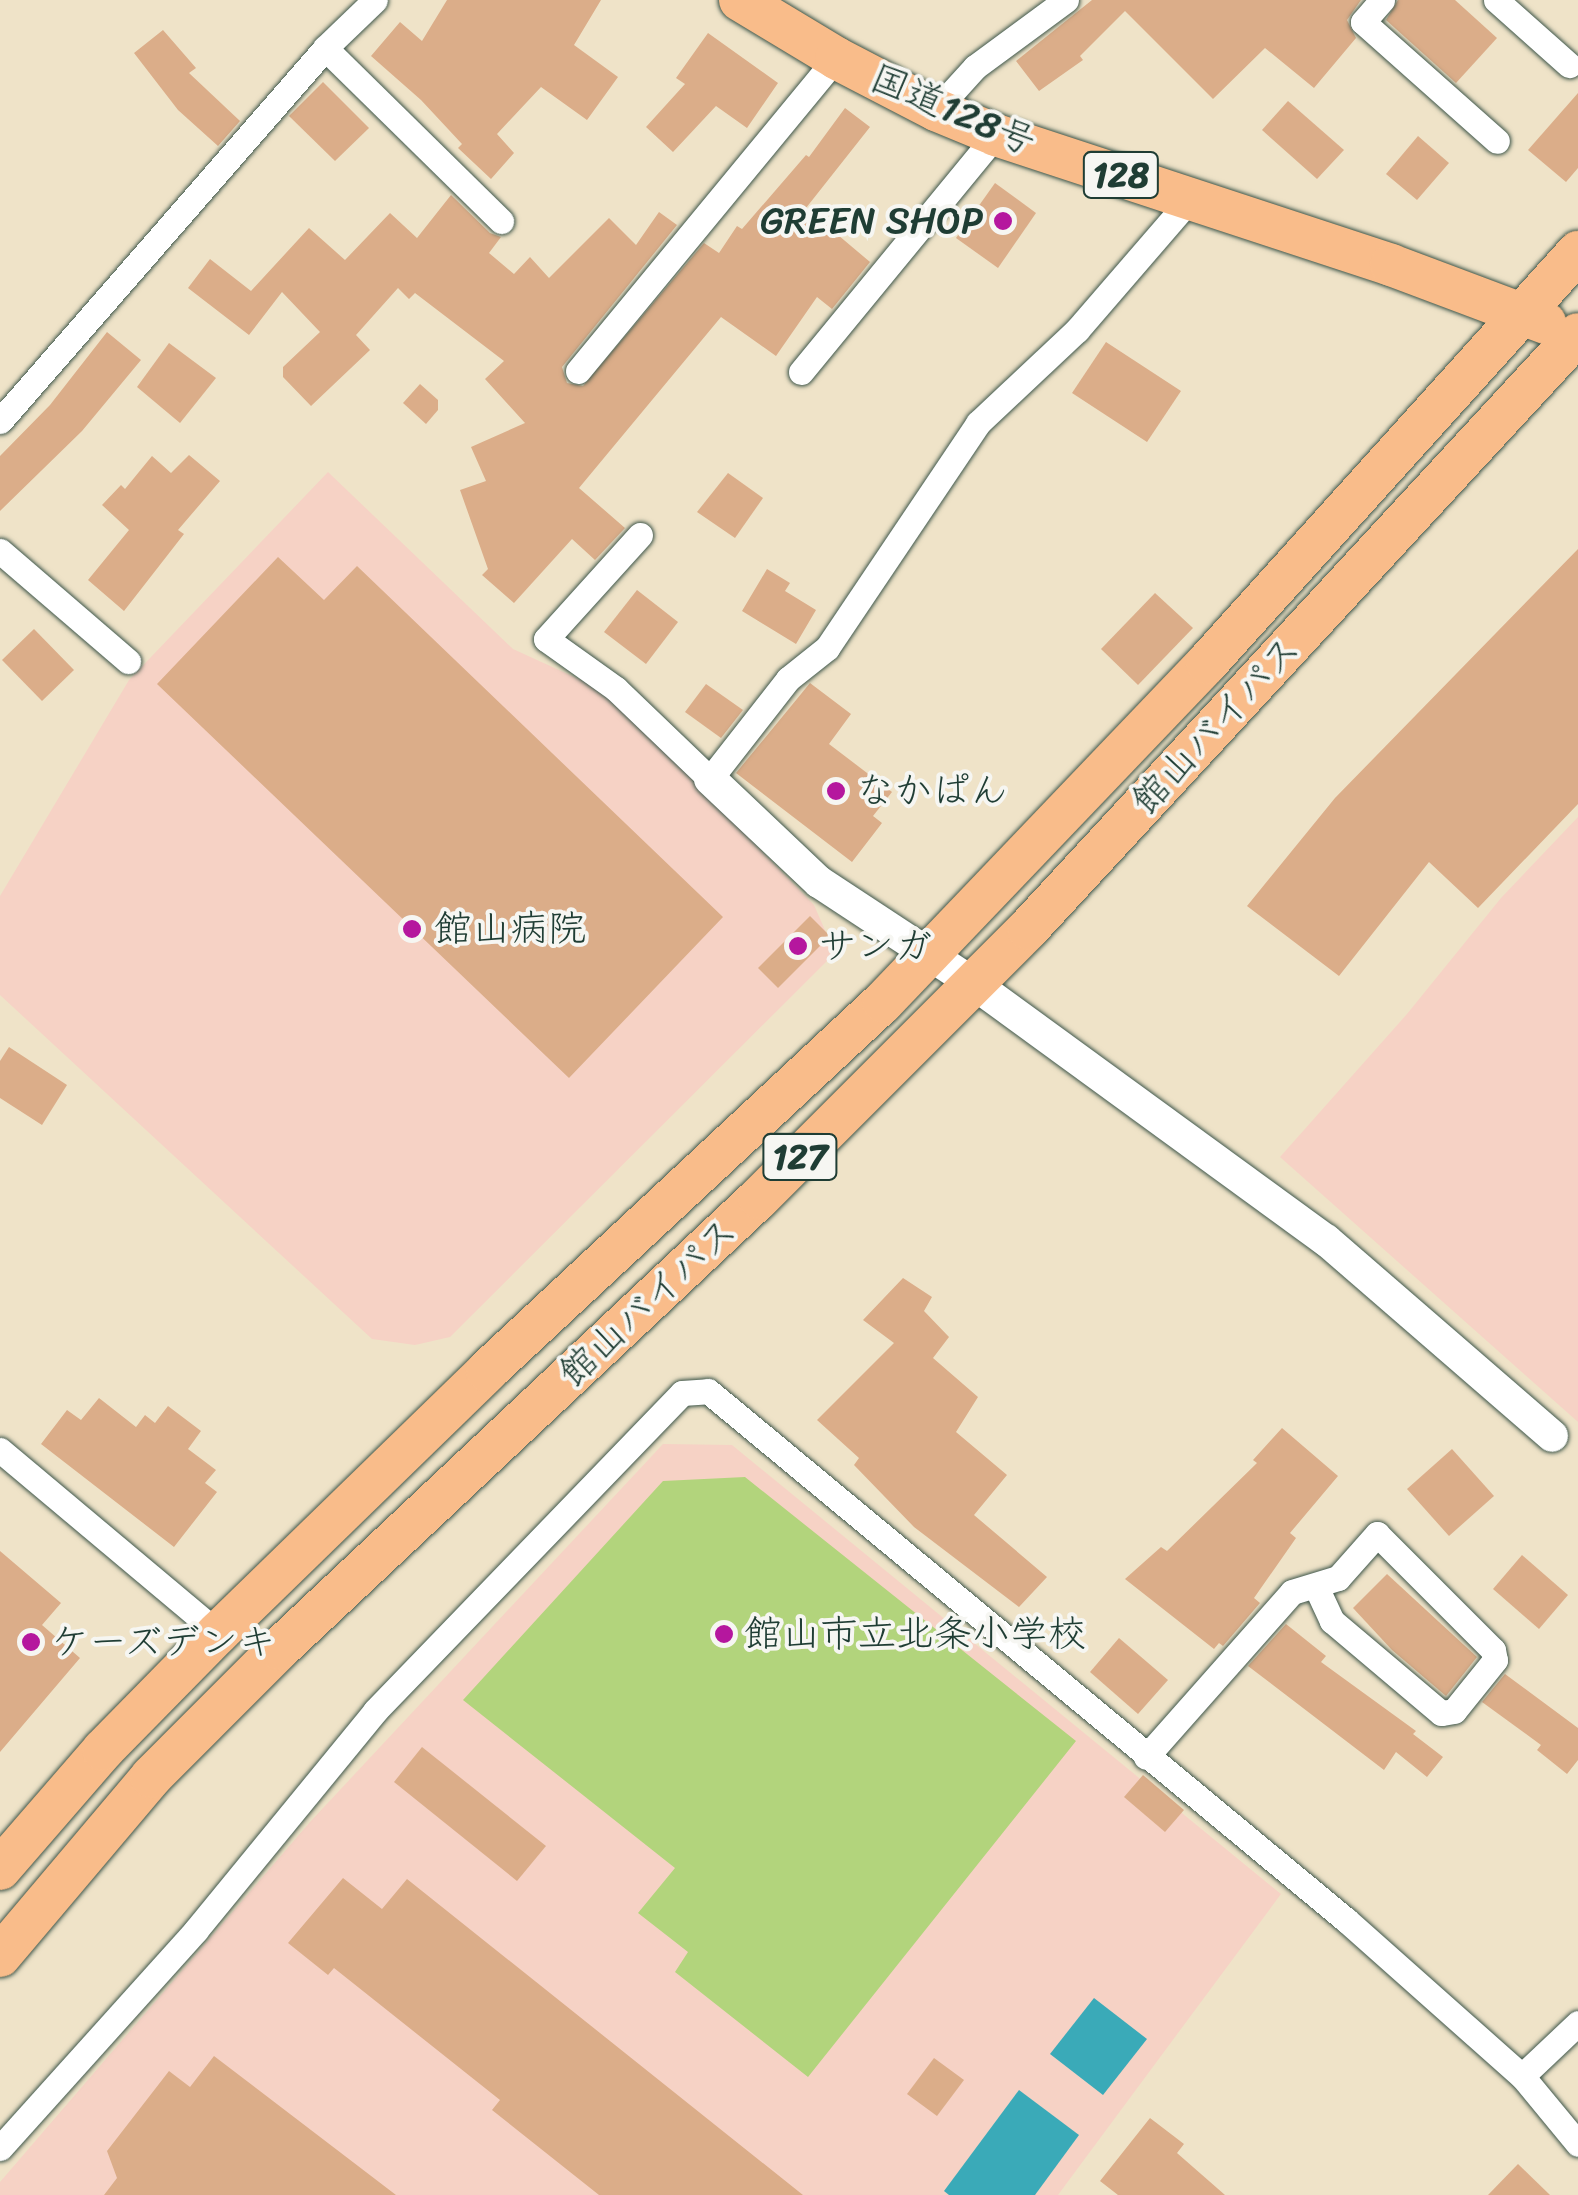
<!DOCTYPE html>
<html>
<head>
<meta charset="utf-8">
<style>
	body { margin:0 }
	#map { position:relative; width:1578px; height:2195px; overflow:hidden; background:#efe3c8; font-family:Sriracha,"Klee One",sans-serif }
	div>[style] { position:absolute }
	[style*='--x'] { left:calc(var(--x)*1px); top:calc(var(--y)*1px); width:calc(var(--w)*1px); rotate:calc(var(--a)*1deg) }
	.built>* { inset:0; background:#f6d2c5 }
	.green>* { inset:0; background:#b2d47c }
	.water>* { inset:0; background:#3aaab8 }
	.building>* { inset:0; background:#dbad89 }
	.roads { filter:drop-shadow(0 0 2px #3e564a) drop-shadow(0 0 2px #3e564a) }
	.minor>* { height:25px; margin:-12.5px; padding:0 12.5px; transform-origin:12.5px; border-radius:12.5px; background:#fff }
	.tertiary>* { height:32px; margin:-16px; padding:0 16px; transform-origin:16px; border-radius:16px; background:#fff }
	.trunk>* { height:42px; margin:-21px; padding:0 21px; transform-origin:21px; border-radius:21px; background:#f9bc8a }
	.dots>* { width:28px; height:28px; translate:-50% -50%; box-sizing:border-box; border:5px solid #f6f6f2; border-radius:50% }
	span { translate:-50% -50%; white-space:nowrap; text-align:center; line-height:1.15; -webkit-text-stroke:8px #f6f6f2; paint-order:stroke }
	.shield-label span { padding:2px 8px; background:#f6f6f2; border:2px solid; border-radius:8px; -webkit-text-stroke-width:0 }
	.shield-label { font-size:35px; color:#1f3d34; font-weight:700 }
	.street-label { font-size:38px; color:#1f3d34 }
	.poi-label { font-size:38px; color:#1f3d34 }
	.right { translate:-100% -50%; text-align:right }
	.left { translate:0 -50%; text-align:left }
</style>
</head>
<body>
<div id="map">
	<div class="built">
		<i style="clip-path:polygon(328px 472px,513px 649px,607px 692px,814px 905px,835px 953px,450px 1337px,415px 1345px,372px 1339px,0 995px,0 896px,129px 680px)"></i>
		<i style="clip-path:polygon(1578px 817px,1578px 1422px,1280px 1157px,1407px 1014px,1501px 898px)"></i>
		<i style="clip-path:polygon(663px 1444px,732px 1445px,1281px 1894px,1058px 2195px,0 2195px,0 2182px,310px 1822px)"></i>
	</div>
	<div class="green">
		<i style="clip-path:polygon(745px 1477px,1076px 1741px,808px 2077px,675px 1972px,688px 1952px,638px 1913px,675px 1868px,463px 1700px,663px 1481px)"></i>
	</div>
	<div class="water">
		<i style="clip-path:polygon(1094px 1998px,1147px 2039px,1103px 2095px,1050px 2054px)"></i>
		<i style="clip-path:polygon(1019px 2090px,1079px 2135px,1035px 2195px,949px 2195px,944px 2191px)"></i>
	</div>
	<div class="building">
		<i style="clip-path:polygon(447px 0,601px 0,574px 45px,618px 77px,587px 120px,541px 87px,497px 134px,514px 153px,491px 179px,458px 148px,462px 144px,421px 100px,371px 56px,400px 22px,422px 41px)"></i>
		<i style="clip-path:polygon(1092px 0,1361px 0,1347px 20px,1356px 38px,1314px 88px,1265px 48px,1213px 99px,1125px 11px,1080px 56px,1083px 60px,1039px 91px,1016px 61px)"></i>
		<i style="clip-path:polygon(1398px 0,1455px 0,1497px 38px,1456px 83px,1386px 20px)"></i>
		<i style="clip-path:polygon(163px 30px,196px 68px,189px 73px,240px 121px,218px 146px,178px 110px,134px 53px)"></i>
		<i style="clip-path:polygon(708px 33px,778px 83px,747px 128px,716px 106px,673px 152px,646px 127px,685px 84px,676px 78px)"></i>
		<i style="clip-path:polygon(323px 82px,369px 128px,335px 161px,289px 116px)"></i>
		<i style="clip-path:polygon(1578px 93px,1578px 168px,1566px 182px,1528px 150px)"></i>
		<i style="clip-path:polygon(1288px 101px,1344px 150px,1317px 179px,1262px 130px)"></i>
		<i style="clip-path:polygon(845px 108px,870px 127px,806px 208px,870px 262px,832px 309px,817px 297px,776px 356px,721px 317px,579px 488px,625px 528px,595px 560px,572px 539px,514px 603px,482px 575px,488px 569px,460px 490px,486px 481px,471px 447px,525px 423px,485px 379px,504px 361px,415px 293px,409px 299px,398px 288px,356px 335px,370px 350px,311px 406px,283px 377px,283px 367px,320px 332px,282px 292px,249px 335px,188px 288px,210px 259px,251px 291px,309px 228px,345px 260px,390px 213px,417px 238px,451px 195px,490px 233px,501px 237px,489px 253px,514px 274px,530px 257px,549px 278px,609px 218px,636px 245px,659px 212px,677px 225px,562px 367px,567px 383px,583px 386px,704px 243px,719px 253px,737px 226px,742px 229px,806px 155px,809px 157px)"></i>
		<i style="clip-path:polygon(1418px 136px,1449px 163px,1417px 200px,1386px 174px)"></i>
		<i style="clip-path:polygon(995px 183px,1036px 213px,998px 268px,956px 238px)"></i>
		<i style="clip-path:polygon(107px 332px,141px 360px,82px 431px,0 511px,0 456px,50px 405px)"></i>
		<i style="clip-path:polygon(1106px 342px,1181px 391px,1147px 442px,1072px 393px)"></i>
		<i style="clip-path:polygon(169px 343px,216px 378px,180px 423px,137px 387px)"></i>
		<i style="clip-path:polygon(420px 384px,438px 400px,438px 410px,426px 424px,403px 403px)"></i>
		<i style="clip-path:polygon(189px 455px,220px 481px,178px 530px,184px 534px,124px 611px,88px 580px,129px 530px,102px 505px,121px 485px,125px 489px,152px 456px,171px 473px)"></i>
		<i style="clip-path:polygon(728px 473px,763px 498px,735px 538px,697px 512px)"></i>
		<i style="clip-path:polygon(1578px 549px,1578px 804px,1478px 908px,1429px 862px,1339px 976px,1247px 906px,1335px 798px)"></i>
		<i style="clip-path:polygon(278px 557px,324px 600px,357px 566px,723px 917px,569px 1078px,157px 684px)"></i>
		<i style="clip-path:polygon(767px 569px,790px 583px,785px 591px,816px 610px,796px 644px,742px 611px)"></i>
		<i style="clip-path:polygon(637px 590px,678px 622px,646px 664px,604px 632px)"></i>
		<i style="clip-path:polygon(1155px 593px,1193px 628px,1138px 685px,1101px 649px)"></i>
		<i style="clip-path:polygon(34px 629px,74px 670px,42px 701px,2px 660px)"></i>
		<i style="clip-path:polygon(810px 683px,851px 714px,829px 744px,892px 792px,873px 816px,882px 823px,852px 862px,736px 773px)"></i>
		<i style="clip-path:polygon(706px 684px,743px 710px,721px 738px,685px 712px)"></i>
		<i style="clip-path:polygon(810px 916px,830px 936px,778px 988px,758px 968px)"></i>
		<i style="clip-path:polygon(9px 1047px,67px 1085px,42px 1125px,0 1098px,0 1061px)"></i>
		<i style="clip-path:polygon(903px 1278px,932px 1297px,924px 1311px,949px 1337px,933px 1358px,978px 1397px,956px 1432px,1007px 1475px,974px 1515px,1047px 1577px,1019px 1607px,914px 1527px,854px 1465px,859px 1458px,817px 1420px,894px 1343px,863px 1320px)"></i>
		<i style="clip-path:polygon(99px 1398px,136px 1427px,145px 1415px,155px 1423px,168px 1406px,201px 1431px,188px 1449px,216px 1470px,205px 1483px,217px 1492px,174px 1547px,41px 1444px,67px 1410px,81px 1420px)"></i>
		<i style="clip-path:polygon(1282px 1428px,1338px 1476px,1290px 1533px,1296px 1538px,1254px 1598px,1260px 1603px,1223px 1646px,1219px 1643px,1214px 1649px,1125px 1579px,1161px 1547px,1167px 1551px,1257px 1463px,1253px 1460px)"></i>
		<i style="clip-path:polygon(1452px 1449px,1494px 1496px,1449px 1536px,1407px 1489px)"></i>
		<i style="clip-path:polygon(0 1551px,61px 1603px,42px 1625px,80px 1658px,0 1752px)"></i>
		<i style="clip-path:polygon(1522px 1555px,1568px 1595px,1539px 1629px,1493px 1589px)"></i>
		<i style="clip-path:polygon(1387px 1574px,1477px 1657px,1446px 1696px,1392px 1650px,1353px 1608px)"></i>
		<i style="clip-path:polygon(1286px 1624px,1326px 1656px,1321px 1662px,1416px 1731px,1413px 1734px,1443px 1757px,1427px 1777px,1396px 1752px,1384px 1770px,1248px 1666px)"></i>
		<i style="clip-path:polygon(1119px 1638px,1168px 1680px,1138px 1714px,1090px 1672px)"></i>
		<i style="clip-path:polygon(1505px 1674px,1578px 1728px,1578px 1760px,1567px 1774px,1537px 1750px,1541px 1745px,1482px 1702px)"></i>
		<i style="clip-path:polygon(422px 1747px,546px 1846px,517px 1881px,394px 1782px)"></i>
		<i style="clip-path:polygon(1143px 1775px,1184px 1810px,1165px 1832px,1124px 1797px)"></i>
		<i style="clip-path:polygon(343px 1878px,382px 1909px,407px 1879px,803px 2195px,599px 2195px,492px 2110px,500px 2100px,334px 1968px,328px 1975px,288px 1943px)"></i>
		<i style="clip-path:polygon(214px 2056px,396px 2195px,104px 2195px,117px 2178px,107px 2151px,169px 2071px,190px 2087px)"></i>
		<i style="clip-path:polygon(934px 2058px,964px 2080px,937px 2116px,907px 2094px)"></i>
		<i style="clip-path:polygon(1150px 2118px,1184px 2144px,1177px 2153px,1225px 2195px,1118px 2195px,1100px 2181px)"></i>
		<i style="clip-path:polygon(1518px 2164px,1550px 2195px,1488px 2195px)"></i>
	</div>
	<div class="roads">
		<div class="minor">
			<i style="--x:1382;--y:0;--w:29;--a:131"></i>
			<i style="--x:1363;--y:22;--w:179;--a:41.6"></i>
			<i style="--x:1496;--y:0;--w:98;--a:41.7"></i>
			<i style="--x:325;--y:48;--w:247;--a:44.5"></i>
			<i style="--x:936;--y:110;--w:58;--a:-47.8"></i>
			<i style="--x:975;--y:67;--w:113;--a:-36.4"></i>
			<i style="--x:578;--y:371;--w:406;--a:-50.5"></i>
			<i style="--x:801;--y:372;--w:307;--a:-50.6"></i>
			<i style="--x:0;--y:421;--w:495;--a:-48.9"></i>
			<i style="--x:325;--y:48;--w:69;--a:-43.8"></i>
			<i style="--x:640;--y:535;--w:140;--a:132.1"></i>
			<i style="--x:546;--y:639;--w:86;--a:35.5"></i>
			<i style="--x:616;--y:689;--w:130;--a:43.8"></i>
			<i style="--x:710;--y:779;--w:127;--a:-52"></i>
			<i style="--x:788;--y:679;--w:50;--a:-38.5"></i>
			<i style="--x:827;--y:648;--w:271;--a:-56.1"></i>
			<i style="--x:978;--y:423;--w:136;--a:-43.2"></i>
			<i style="--x:1077;--y:330;--w:176;--a:-49.2"></i>
			<i style="--x:0;--y:551;--w:169;--a:40.7"></i>
			<i style="--x:0;--y:1450;--w:285;--a:40"></i>
			<i style="--x:1146;--y:1757;--w:220;--a:-48.5"></i>
			<i style="--x:1292;--y:1592;--w:48;--a:-16.9"></i>
			<i style="--x:1338;--y:1578;--w:59;--a:-48.4"></i>
			<i style="--x:1377;--y:1534;--w:164;--a:45"></i>
			<i style="--x:1493;--y:1650;--w:10;--a:79"></i>
			<i style="--x:1495;--y:1660;--w:65;--a:128.8"></i>
			<i style="--x:1454;--y:1711;--w:13;--a:171"></i>
			<i style="--x:1441;--y:1713;--w:143;--a:-139.8"></i>
			<i style="--x:1332;--y:1621;--w:38;--a:-115"></i>
			<i style="--x:1522;--y:2076;--w:77;--a:-43.4"></i>
			<i style="--x:0;--y:2148;--w:293;--a:-48"></i>
			<i style="--x:196;--y:1930;--w:283;--a:-50.7"></i>
			<i style="--x:375;--y:1711;--w:442;--a:-46"></i>
			<i style="--x:682;--y:1393;--w:26;--a:-4"></i>
			<i style="--x:708;--y:1391;--w:829;--a:39.66"></i>
			<i style="--x:1346;--y:1920;--w:235;--a:41.6"></i>
			<i style="--x:1522;--y:2076;--w:88;--a:50.5"></i>
		</div>
		<div class="tertiary">
			<i style="--x:710;--y:779;--w:150;--a:43.4"></i>
			<i style="--x:819;--y:882;--w:184;--a:33.3"></i>
			<i style="--x:973;--y:983;--w:437;--a:36.1"></i>
			<i style="--x:1326;--y:1240;--w:299;--a:40.9"></i>
		</div>
		<div class="trunk">
			<i style="--x:740;--y:0;--w:112;--a:31.1"></i>
			<i style="--x:836;--y:58;--w:113;--a:27.5"></i>
			<i style="--x:936;--y:110;--w:65;--a:22.6"></i>
			<i style="--x:996;--y:135;--w:416;--a:18.2"></i>
			<i style="--x:1391;--y:265;--w:165;--a:20.6"></i>
			<i style="--x:0;--y:1869;--w:157;--a:-49.1"></i>
			<i style="--x:103;--y:1750;--w:164;--a:-45.5"></i>
			<i style="--x:218;--y:1633;--w:376;--a:-44.2"></i>
			<i style="--x:487;--y:1371;--w:541;--a:-42.98"></i>
			<i style="--x:883;--y:1002;--w:469;--a:-46.3"></i>
			<i style="--x:1207;--y:663;--w:554;--a:-47.93"></i>
			<i style="--x:0;--y:1956;--w:234;--a:-49.8"></i>
			<i style="--x:151;--y:1777;--w:181;--a:-45"></i>
			<i style="--x:279;--y:1649;--w:659;--a:-43.22"></i>
			<i style="--x:759;--y:1198;--w:380;--a:-45"></i>
			<i style="--x:1028;--y:929;--w:810;--a:-47.25"></i>
		</div>
	</div>
	<div class="dots">
		<i style="left:1003px;top:221px;background:#b5179e"></i>
		<i style="left:836px;top:791px;background:#b5179e"></i>
		<i style="left:412px;top:929px;background:#b5179e"></i>
		<i style="left:798px;top:946px;background:#b5179e"></i>
		<i style="left:724px;top:1634px;background:#b5179e"></i>
		<i style="left:31px;top:1642px;background:#b5179e"></i>
	</div>
	<div class="shield-label">
		<span style="left:1121px;top:175px">128</span>
		<span style="left:800px;top:1157px">127</span>
	</div>
	<div class="street-label">
		<span style="left:953px;top:110px;rotate:23deg">国道128号</span>
		<span style="left:1216px;top:725px;rotate:-47deg">館山バイパス</span>
		<span style="left:648px;top:1302px;rotate:-43deg">館山バイパス</span>
	</div>
	<div class="poi-label">
		<span class="right" style="left:983px;top:221px">GREEN SHOP</span>
		<span class="left" style="left:856px;top:791px">なかぱん</span>
		<span class="left" style="left:434px;top:929px">館山病院</span>
		<span class="left" style="left:818px;top:946px">サンガ</span>
		<span class="left" style="left:744px;top:1634px">館山市立北条小学校</span>
		<span class="left" style="left:51px;top:1642px">ケーズデンキ</span>
	</div>
</div>
</body>
</html>
